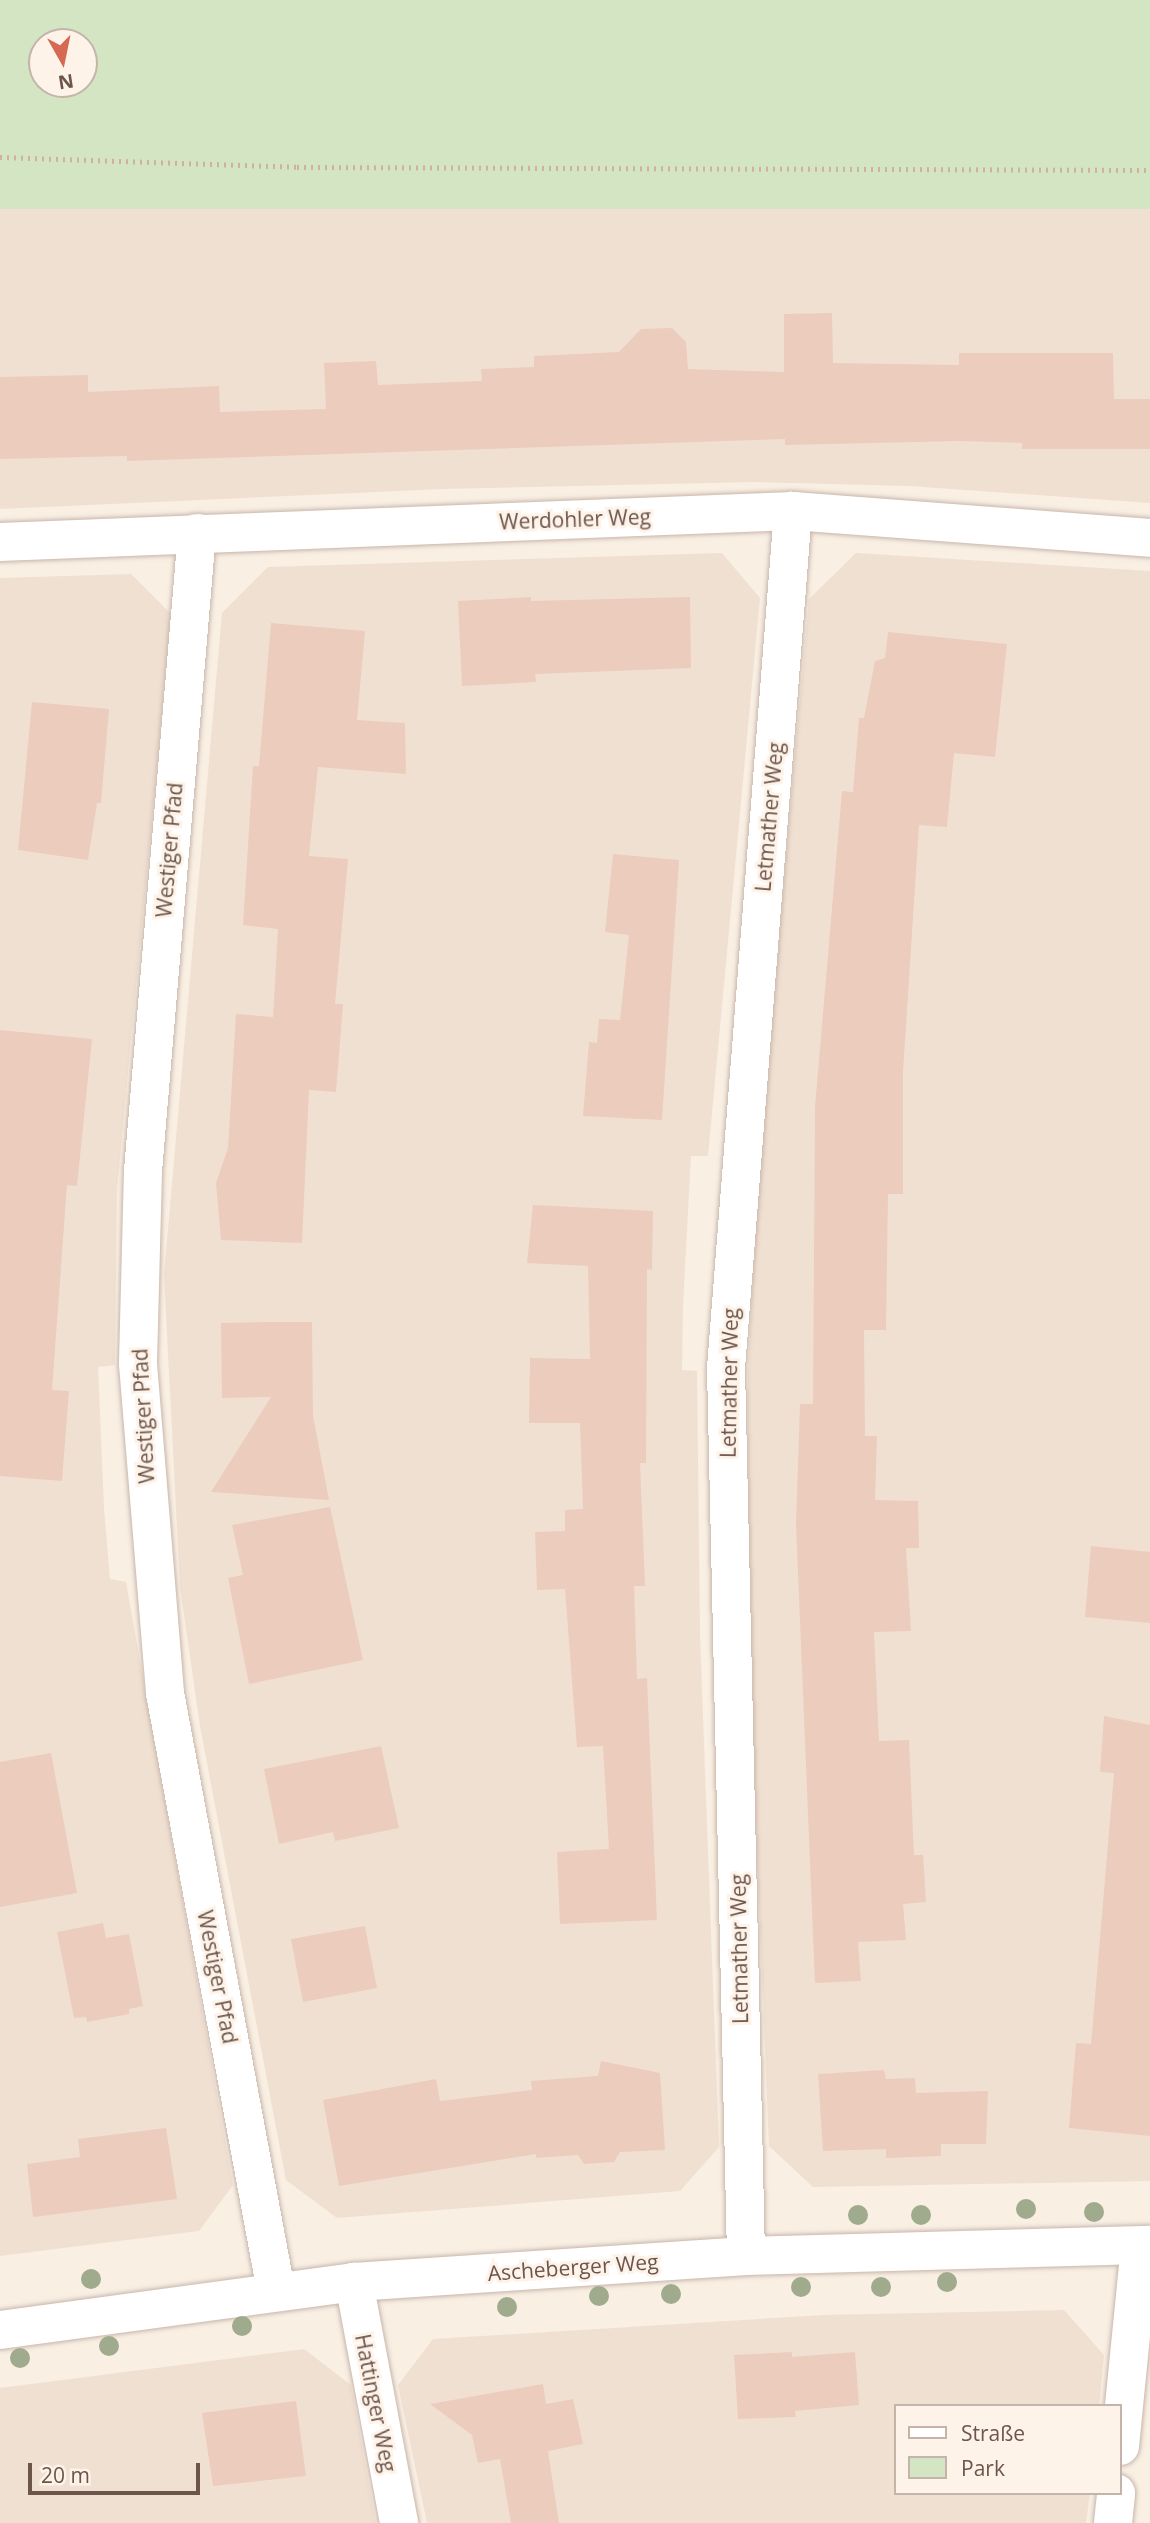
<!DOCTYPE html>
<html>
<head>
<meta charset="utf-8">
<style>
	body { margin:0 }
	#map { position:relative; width:1150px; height:2523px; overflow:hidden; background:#f9efe3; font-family:"Open Sans",sans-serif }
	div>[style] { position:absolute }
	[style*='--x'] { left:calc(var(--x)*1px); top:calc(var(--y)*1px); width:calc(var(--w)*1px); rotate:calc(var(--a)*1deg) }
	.residential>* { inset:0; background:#f0e0d2 }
	.green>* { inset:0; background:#d3e5c3 }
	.building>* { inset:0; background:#ecccbd }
	.path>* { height:4.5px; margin-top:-2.25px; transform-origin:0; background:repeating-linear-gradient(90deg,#d0b0a1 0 2px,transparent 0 7px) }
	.roads { filter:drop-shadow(0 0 2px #c8b6ab) drop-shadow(0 0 2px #c8b6ab) }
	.street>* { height:38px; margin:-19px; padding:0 19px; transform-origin:19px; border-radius:19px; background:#fff }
	.trees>* { width:20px; height:20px; margin:-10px; border-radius:50%; background:#9fab8c }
	span { translate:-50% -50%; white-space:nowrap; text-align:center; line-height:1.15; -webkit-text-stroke:6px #fdf3e8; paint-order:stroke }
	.street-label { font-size:21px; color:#6e554c }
	.legend { position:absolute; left:894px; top:2404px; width:228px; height:91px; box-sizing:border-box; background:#fdf3e8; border:2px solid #c4b4aa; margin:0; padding:9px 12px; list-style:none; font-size:21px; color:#6e554c }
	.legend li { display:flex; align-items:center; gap:14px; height:35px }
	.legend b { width:35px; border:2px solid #c4b4aa }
	.north { position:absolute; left:28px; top:28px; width:70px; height:70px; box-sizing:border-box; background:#fdf3e8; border:2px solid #c4b4aa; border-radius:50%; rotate:171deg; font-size:19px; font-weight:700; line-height:28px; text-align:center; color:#6e554c }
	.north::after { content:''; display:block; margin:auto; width:24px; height:32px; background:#d76854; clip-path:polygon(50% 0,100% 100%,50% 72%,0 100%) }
	.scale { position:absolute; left:28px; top:2463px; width:172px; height:32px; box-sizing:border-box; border:4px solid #6e554c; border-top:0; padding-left:9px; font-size:21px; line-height:24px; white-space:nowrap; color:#6e554c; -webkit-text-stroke:5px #fdf3e8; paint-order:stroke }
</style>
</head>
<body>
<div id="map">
	<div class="residential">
		<i style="clip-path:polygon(0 209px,1150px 209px,1150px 503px,909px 486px,753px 482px,443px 489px,0 509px)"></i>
		<i style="clip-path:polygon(722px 553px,760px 598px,708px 1156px,691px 1156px,683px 1305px,682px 1370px,697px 1371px,700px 1635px,719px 2147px,680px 2191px,337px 2218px,286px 2180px,200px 1726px,180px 1587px,164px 1275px,222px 613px,268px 567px)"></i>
		<i style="clip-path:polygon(856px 553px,1150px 571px,1150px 2181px,813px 2187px,769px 2146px,748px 1627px,748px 1374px,758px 1173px,809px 599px)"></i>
		<i style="clip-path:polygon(131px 574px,171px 614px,117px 1190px,115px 1365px,98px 1367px,104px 1508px,110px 1579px,126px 1582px,233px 2185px,199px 2231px,0 2256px,0 578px)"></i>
		<i style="clip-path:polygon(1064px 2310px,1104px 2355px,1099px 2406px,896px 2406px,896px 2493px,1090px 2493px,1086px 2523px,427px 2523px,398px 2385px,433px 2339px,824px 2315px)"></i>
		<i style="clip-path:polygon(304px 2349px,351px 2385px,376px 2523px,0 2523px,0 2388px)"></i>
	</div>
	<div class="green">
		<i style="clip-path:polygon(evenodd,0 0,1150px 0,1150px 209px,0 209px,0 0,42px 42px,84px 42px,84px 84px,42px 84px,42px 42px)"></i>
	</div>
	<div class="building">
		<i style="clip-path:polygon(832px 313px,833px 363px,959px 365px,959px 353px,1113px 353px,1114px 399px,1150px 399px,1150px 449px,1022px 449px,1022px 443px,960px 441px,785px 445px,785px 439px,127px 461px,127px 456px,0 459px,0 377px,88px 375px,88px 392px,219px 386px,220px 412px,326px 409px,324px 363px,376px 361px,378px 385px,482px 381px,481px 369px,534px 367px,534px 356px,619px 352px,641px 329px,672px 328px,686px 342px,688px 369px,784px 372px,784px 314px)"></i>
		<i style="clip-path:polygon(531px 597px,531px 601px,690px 597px,691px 668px,535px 674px,536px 682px,462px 686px,458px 601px)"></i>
		<i style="clip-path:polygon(271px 623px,365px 631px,357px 720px,405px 723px,406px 774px,318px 767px,309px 856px,348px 859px,335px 1004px,343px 1004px,336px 1092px,309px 1090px,302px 1243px,221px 1240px,216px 1183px,228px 1148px,236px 1014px,273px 1017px,278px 929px,243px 925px,253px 766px,259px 766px)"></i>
		<i style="clip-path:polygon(888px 632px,1007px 644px,995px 757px,954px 753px,947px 827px,919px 825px,903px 1072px,903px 1194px,888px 1194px,886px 1330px,864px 1330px,865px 1436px,877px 1436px,875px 1500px,918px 1501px,919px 1548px,906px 1548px,911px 1631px,874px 1632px,879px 1741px,909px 1740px,914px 1855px,923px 1855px,926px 1902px,903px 1904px,906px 1940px,858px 1942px,861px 1981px,815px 1983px,796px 1524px,800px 1404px,813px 1404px,815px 1107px,842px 791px,853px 792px,859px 718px,864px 718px,875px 661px,885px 658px)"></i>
		<i style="clip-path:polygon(32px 702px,109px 709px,101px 803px,97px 803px,88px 860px,18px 850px)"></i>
		<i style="clip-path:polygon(613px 854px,679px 860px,662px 1120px,583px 1116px,589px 1042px,597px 1043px,599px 1019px,620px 1020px,629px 935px,605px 932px)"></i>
		<i style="clip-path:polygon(0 1030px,92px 1039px,77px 1186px,67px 1185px,52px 1390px,69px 1391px,62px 1481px,0 1476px)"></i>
		<i style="clip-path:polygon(533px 1205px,653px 1211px,652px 1270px,647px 1269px,646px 1463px,640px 1463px,645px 1586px,634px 1586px,637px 1679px,647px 1678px,657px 1920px,560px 1924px,557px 1852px,609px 1849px,603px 1746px,577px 1747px,565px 1589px,537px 1590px,535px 1532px,565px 1531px,565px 1510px,583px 1509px,580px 1423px,529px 1423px,530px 1358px,590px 1359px,588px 1266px,527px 1263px)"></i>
		<i style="clip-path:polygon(272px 1322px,312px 1322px,313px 1416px,329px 1500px,211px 1492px,271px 1397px,222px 1398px,221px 1323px)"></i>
		<i style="clip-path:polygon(330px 1507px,363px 1660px,249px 1684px,228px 1578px,243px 1575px,232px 1525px)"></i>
		<i style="clip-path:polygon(1091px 1546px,1150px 1552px,1150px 1623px,1085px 1617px)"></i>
		<i style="clip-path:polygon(1104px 1716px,1150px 1725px,1150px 2136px,1069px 2128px,1076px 2043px,1091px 2044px,1114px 1773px,1100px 1772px)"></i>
		<i style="clip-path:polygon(381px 1746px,399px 1828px,335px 1841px,333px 1832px,279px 1844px,264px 1769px)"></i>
		<i style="clip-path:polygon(51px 1753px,77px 1893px,0 1907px,0 1762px)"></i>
		<i style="clip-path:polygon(103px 1923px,106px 1938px,129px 1934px,143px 2006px,129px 2009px,129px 2014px,87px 2022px,86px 2017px,74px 2018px,57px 1932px)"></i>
		<i style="clip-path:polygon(365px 1926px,377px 1988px,303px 2002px,291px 1939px)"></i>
		<i style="clip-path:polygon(601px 2061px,660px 2073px,665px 2150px,620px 2152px,614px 2162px,584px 2164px,578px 2155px,536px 2158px,536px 2154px,339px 2186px,323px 2100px,436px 2079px,440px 2101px,532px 2090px,531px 2081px,598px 2076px)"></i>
		<i style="clip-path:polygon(884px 2070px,886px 2079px,915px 2078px,916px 2093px,988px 2091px,986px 2144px,941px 2144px,941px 2156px,886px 2158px,886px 2149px,823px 2151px,818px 2074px)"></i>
		<i style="clip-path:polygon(166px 2128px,177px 2199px,33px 2217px,27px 2164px,80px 2157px,78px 2139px)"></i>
		<i style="clip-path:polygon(792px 2352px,792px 2357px,855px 2352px,859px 2405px,795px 2411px,796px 2417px,738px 2419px,734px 2355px)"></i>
		<i style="clip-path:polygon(543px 2384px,546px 2404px,573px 2399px,583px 2444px,548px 2451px,559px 2523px,511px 2523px,500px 2459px,478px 2463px,472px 2435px,430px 2404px)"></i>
		<i style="clip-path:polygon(296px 2401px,306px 2476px,213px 2486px,202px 2413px)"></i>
	</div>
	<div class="path">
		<i style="--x:0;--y:157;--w:297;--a:1.9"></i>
		<i style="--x:297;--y:167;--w:853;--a:0.2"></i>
	</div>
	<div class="roads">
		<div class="street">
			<i style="--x:197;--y:533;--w:640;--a:94.84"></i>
			<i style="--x:143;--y:1171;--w:193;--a:91.5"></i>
			<i style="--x:138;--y:1364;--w:330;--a:85.3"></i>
			<i style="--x:165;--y:1693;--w:608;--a:79.48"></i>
			<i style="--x:0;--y:542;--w:794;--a:-2.24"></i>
			<i style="--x:793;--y:511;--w:358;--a:4.3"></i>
			<i style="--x:746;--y:2256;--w:888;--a:-91.29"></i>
			<i style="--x:726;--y:1368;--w:860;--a:-85.53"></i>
			<i style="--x:354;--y:2282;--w:245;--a:79.4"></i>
			<i style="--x:0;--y:2330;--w:357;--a:-7.7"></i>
			<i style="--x:354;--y:2282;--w:393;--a:-3.8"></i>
			<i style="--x:746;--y:2256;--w:404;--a:-1.6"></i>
			<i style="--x:1120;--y:2446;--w:201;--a:-84.3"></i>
			<i style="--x:1113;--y:2523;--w:30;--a:-84"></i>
		</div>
	</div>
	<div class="trees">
		<i style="left:1026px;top:2209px"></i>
		<i style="left:1094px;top:2212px"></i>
		<i style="left:858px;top:2215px"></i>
		<i style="left:921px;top:2215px"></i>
		<i style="left:91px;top:2279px"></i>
		<i style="left:947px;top:2282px"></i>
		<i style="left:801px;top:2287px"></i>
		<i style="left:881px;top:2287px"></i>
		<i style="left:671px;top:2294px"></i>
		<i style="left:599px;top:2296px"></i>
		<i style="left:507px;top:2307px"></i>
		<i style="left:242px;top:2326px"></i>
		<i style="left:109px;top:2346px"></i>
		<i style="left:20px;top:2358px"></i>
	</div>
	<div class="street-label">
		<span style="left:575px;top:519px;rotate:-2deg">Werdohler Weg</span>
		<span style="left:769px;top:817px;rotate:-85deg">Letmather Weg</span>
		<span style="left:169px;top:850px;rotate:-85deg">Westiger Pfad</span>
		<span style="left:729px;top:1383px;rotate:-89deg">Letmather Weg</span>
		<span style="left:143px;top:1416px;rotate:-93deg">Westiger Pfad</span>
		<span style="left:739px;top:1949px;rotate:-91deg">Letmather Weg</span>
		<span style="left:218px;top:1977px;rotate:79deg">Westiger Pfad</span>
		<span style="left:573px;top:2267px;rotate:-4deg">Ascheberger Weg</span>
		<span style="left:376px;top:2403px;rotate:79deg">Hattinger Weg</span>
	</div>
	<ul class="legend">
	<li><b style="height:9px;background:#fff"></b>Straße</li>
	<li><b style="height:19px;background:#d3e5c3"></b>Park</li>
	</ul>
	<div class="north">N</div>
	<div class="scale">20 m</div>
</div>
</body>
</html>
